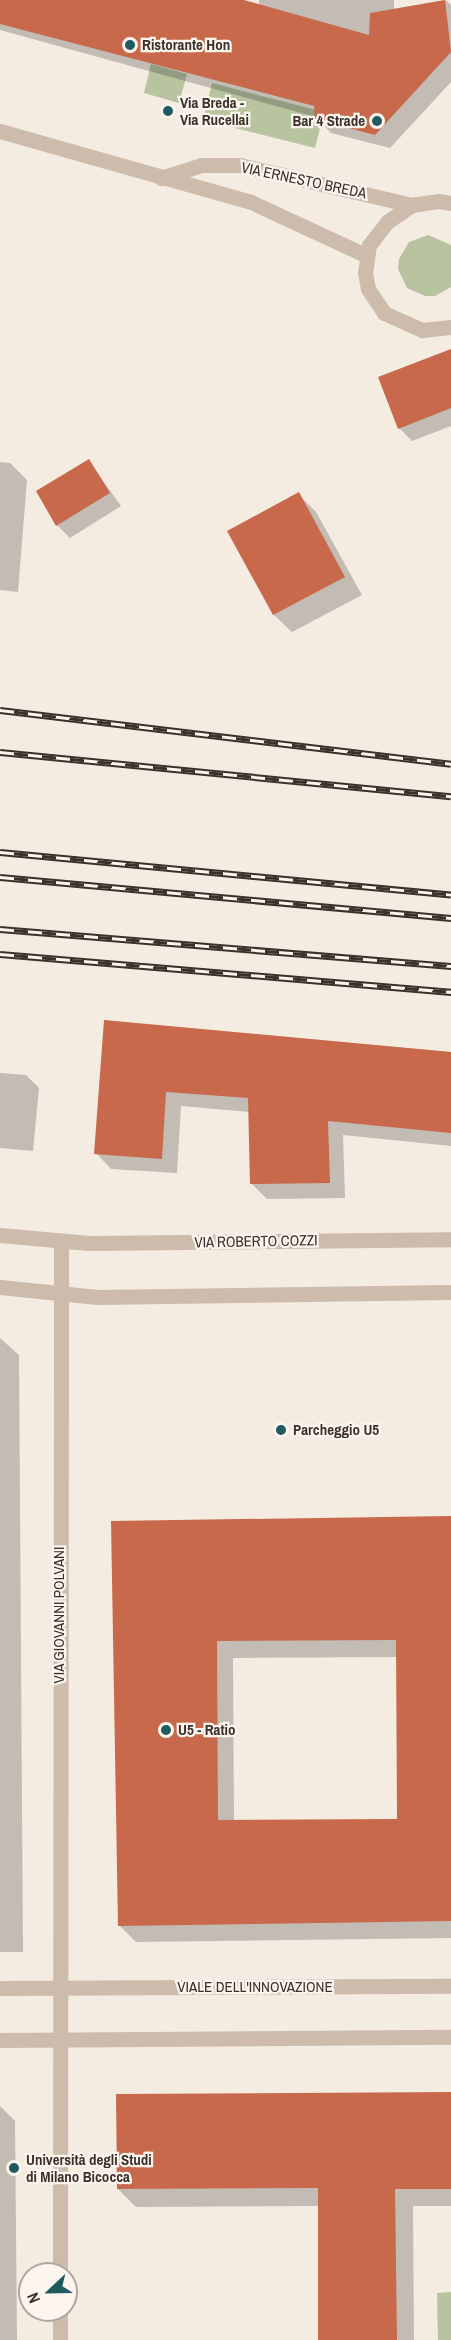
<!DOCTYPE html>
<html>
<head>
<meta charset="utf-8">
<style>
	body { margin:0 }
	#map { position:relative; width:451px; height:2340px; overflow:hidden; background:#f4ebe1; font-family:"Archivo Narrow",sans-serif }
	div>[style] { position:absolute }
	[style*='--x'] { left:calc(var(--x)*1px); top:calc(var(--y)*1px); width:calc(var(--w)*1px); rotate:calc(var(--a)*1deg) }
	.green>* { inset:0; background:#b8c4a0 }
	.shadow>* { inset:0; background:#0003 }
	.building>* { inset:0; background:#c8694b }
	.minor>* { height:15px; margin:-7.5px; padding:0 7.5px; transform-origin:7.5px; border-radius:7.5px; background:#cdbbac }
	.rail>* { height:7px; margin-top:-3.5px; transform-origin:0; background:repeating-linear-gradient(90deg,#fbf5ee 0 14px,#3b302b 0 28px); box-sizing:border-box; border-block:2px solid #3b302b }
	.dots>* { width:16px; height:16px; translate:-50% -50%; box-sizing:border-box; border:3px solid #fbf5ee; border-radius:50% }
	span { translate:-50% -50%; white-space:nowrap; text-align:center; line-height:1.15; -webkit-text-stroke:4.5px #fbf5ee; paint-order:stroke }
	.poi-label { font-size:15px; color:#3b302b; font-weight:700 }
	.left { translate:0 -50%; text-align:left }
	.right { translate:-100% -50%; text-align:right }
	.street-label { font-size:15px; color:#3b302b }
	.north { position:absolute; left:18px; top:2262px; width:60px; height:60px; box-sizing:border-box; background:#fbf5ee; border:2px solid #aea6a0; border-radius:50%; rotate:248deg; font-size:16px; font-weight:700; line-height:24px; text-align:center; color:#3b302b }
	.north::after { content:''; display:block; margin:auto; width:21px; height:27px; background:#1f5a5e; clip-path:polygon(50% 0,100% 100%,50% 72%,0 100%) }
</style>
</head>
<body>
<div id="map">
	<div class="green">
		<i style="clip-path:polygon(151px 64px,187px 74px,179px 103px,144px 93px)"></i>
		<i style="clip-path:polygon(212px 83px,324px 112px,315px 148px,203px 120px)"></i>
		<i style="clip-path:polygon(428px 235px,451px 245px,451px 287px,435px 296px,425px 296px,407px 288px,398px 269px,399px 259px,409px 242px)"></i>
		<i style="clip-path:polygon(451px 2292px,451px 2340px,438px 2340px,437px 2293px)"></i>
	</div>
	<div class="shadow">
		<i style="clip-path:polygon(0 0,239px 0,259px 6px,259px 0,394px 0,394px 9px,446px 0,451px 5px,451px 82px,390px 148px,331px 133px,316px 117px,0 30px)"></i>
		<i style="clip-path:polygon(451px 350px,451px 426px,412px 441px,399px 428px)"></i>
		<i style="clip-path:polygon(89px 461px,121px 506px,70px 538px,57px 525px)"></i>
		<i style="clip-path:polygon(0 462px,10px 463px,27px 480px,18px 592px,0 590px)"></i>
		<i style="clip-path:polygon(298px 494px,316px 512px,362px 595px,292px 632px,274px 615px,229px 531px)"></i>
		<i style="clip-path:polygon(105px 1021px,451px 1052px,451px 1146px,343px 1135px,345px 1198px,267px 1199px,252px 1184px,250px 1112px,181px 1106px,177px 1173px,111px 1169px,96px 1153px)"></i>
		<i style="clip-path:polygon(0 1073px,26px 1075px,39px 1088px,33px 1151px,0 1148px)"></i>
		<i style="clip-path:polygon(0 1338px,19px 1355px,23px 1952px,0 1952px)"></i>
		<i style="clip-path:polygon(evenodd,451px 1518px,451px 1938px,136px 1942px,119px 1925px,112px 1523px,451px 1518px,398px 1657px,398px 1821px,234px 1821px,233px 1658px,398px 1657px)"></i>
		<i style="clip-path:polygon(451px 2093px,451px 2206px,413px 2206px,414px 2340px,320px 2340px,319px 2206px,136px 2207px,118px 2189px)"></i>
		<i style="clip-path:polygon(0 2106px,15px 2121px,17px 2340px,0 2340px)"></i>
	</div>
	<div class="building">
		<i style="clip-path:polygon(0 0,244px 0,369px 35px,370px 13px,445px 0,451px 52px,375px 135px,315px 119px,314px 106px,0 24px)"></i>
		<i style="clip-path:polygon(451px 349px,451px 408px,398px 429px,378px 377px)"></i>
		<i style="clip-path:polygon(89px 459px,110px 493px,56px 526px,36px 491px)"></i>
		<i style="clip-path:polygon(299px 492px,345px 577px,273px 615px,227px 531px)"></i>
		<i style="clip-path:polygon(104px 1020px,451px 1052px,451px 1133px,328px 1121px,330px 1183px,250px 1184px,248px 1098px,166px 1092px,162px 1159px,94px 1154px)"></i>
		<i style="clip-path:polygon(evenodd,451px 1516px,451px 1921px,118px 1926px,111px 1521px,451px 1516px,396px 1640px,397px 1819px,218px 1820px,217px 1641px,396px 1640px)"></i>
		<i style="clip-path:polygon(451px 2092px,451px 2189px,395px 2189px,397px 2340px,318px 2340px,318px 2188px,117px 2189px,116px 2094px)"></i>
	</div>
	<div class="minor">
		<i style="--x:0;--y:131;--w:261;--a:15.8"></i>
		<i style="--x:251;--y:202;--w:126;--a:24.9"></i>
		<i style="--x:161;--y:178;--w:42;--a:-18"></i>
		<i style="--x:201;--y:165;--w:39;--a:0"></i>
		<i style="--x:240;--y:165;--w:177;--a:13.1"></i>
		<i style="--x:451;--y:203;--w:12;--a:-171"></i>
		<i style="--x:439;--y:201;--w:27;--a:172"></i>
		<i style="--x:412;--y:205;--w:29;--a:146"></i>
		<i style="--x:388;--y:221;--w:31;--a:128"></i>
		<i style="--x:369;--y:245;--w:27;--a:98"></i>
		<i style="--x:365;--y:272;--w:17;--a:80"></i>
		<i style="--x:368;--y:289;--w:29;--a:56"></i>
		<i style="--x:384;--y:313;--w:42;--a:24.1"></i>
		<i style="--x:422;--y:330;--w:29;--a:-6"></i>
		<i style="--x:0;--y:1235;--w:89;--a:5.1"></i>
		<i style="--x:89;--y:1243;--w:362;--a:-0.6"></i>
		<i style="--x:0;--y:1287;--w:98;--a:5.9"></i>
		<i style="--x:97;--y:1297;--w:354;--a:-0.8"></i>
		<i style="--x:0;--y:1988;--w:451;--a:-0.3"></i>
		<i style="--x:0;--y:2040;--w:451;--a:-0.4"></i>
		<i style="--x:60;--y:2274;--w:1031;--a:-89.94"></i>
		<i style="--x:60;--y:2310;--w:30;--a:90"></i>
	</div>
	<div class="rail">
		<i style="--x:0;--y:710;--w:454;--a:6.8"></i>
		<i style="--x:0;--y:752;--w:453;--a:5.6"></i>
		<i style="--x:0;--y:852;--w:453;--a:5.4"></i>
		<i style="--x:0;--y:877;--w:453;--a:5.2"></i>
		<i style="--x:0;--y:929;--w:453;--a:4.7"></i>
		<i style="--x:0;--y:954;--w:453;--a:4.8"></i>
	</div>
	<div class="dots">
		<i style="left:130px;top:45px;background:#1f5a5e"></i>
		<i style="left:168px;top:111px;background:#1f5a5e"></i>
		<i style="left:377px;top:121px;background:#1f5a5e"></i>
		<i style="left:281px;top:1430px;background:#1f5a5e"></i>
		<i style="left:166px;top:1730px;background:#1f5a5e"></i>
		<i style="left:14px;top:2168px;background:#1f5a5e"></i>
	</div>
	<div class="poi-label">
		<span class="left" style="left:142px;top:45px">Ristorante Hon</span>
		<span class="left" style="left:180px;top:111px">Via Breda -<br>Via Rucellai</span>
		<span class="right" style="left:365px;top:121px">Bar 4 Strade</span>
		<span class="left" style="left:293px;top:1430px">Parcheggio U5</span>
		<span class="left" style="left:178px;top:1730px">U5 - Ratio</span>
		<span class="left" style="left:26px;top:2168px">Università degli Studi<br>di Milano Bicocca</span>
	</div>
	<div class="street-label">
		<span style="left:304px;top:180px;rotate:12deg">VIA ERNESTO BREDA</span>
		<span style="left:256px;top:1241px;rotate:-1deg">VIA ROBERTO COZZI</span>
		<span style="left:59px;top:1615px;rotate:-90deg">VIA GIOVANNI POLVANI</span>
		<span style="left:255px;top:1987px">VIALE DELL'INNOVAZIONE</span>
	</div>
	<div class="north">N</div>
</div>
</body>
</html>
